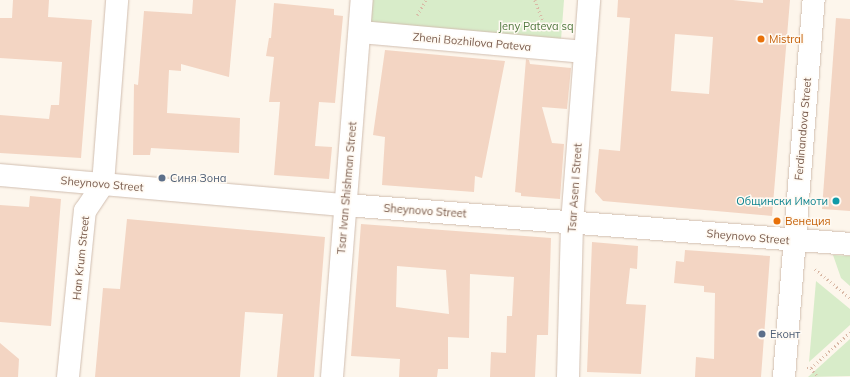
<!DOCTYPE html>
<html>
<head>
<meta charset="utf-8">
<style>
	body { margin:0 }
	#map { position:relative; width:850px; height:377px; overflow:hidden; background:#fdf6ec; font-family:Mulish,sans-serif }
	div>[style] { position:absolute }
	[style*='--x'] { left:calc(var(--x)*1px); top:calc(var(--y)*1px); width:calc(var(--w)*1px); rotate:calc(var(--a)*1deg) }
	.green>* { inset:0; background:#d8ecc9 }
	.building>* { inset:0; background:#f3d5c3 }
	.path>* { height:2.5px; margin-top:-1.25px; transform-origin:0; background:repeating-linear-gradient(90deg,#d9b8a5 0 1px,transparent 0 4px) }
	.roads { filter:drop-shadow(0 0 1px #d1beb0) drop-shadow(0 0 1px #d1beb0) }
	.minor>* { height:22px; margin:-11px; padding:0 11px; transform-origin:11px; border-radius:11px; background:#fff }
	.dots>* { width:11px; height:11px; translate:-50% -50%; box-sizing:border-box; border:2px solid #fffaf3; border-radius:50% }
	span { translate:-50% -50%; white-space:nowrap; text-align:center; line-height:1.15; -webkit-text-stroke:3px #fffaf3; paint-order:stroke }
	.park-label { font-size:11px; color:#537a41 }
	.food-label { font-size:11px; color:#c56008 }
	.left { translate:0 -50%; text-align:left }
	.street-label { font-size:11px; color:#7a5c4d }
	.service-label { font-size:11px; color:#4e5e75 }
	.culture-label { font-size:11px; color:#0d838f }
	.right { translate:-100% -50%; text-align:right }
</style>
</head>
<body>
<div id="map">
	<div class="green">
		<i style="clip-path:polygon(372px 0,564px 0,560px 53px,369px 39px)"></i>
		<i style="clip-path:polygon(833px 255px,850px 256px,850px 286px,841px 278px)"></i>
		<i style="clip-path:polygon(816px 281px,850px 309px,850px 325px,809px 362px)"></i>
		<i style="clip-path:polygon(850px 339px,850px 376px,808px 377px)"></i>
	</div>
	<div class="building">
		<i style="clip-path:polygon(13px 0,49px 0,48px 17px,92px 20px,81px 158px,0 153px,0 115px,49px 119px,51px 105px,59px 105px,62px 62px,0 58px,0 18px,12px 18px)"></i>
		<i style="clip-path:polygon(193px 0,236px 0,229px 77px,181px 64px,181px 71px,169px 70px,167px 113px,240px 118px,239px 153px,151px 148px,150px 155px,133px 155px,134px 84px,138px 85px,144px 11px,192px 14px)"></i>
		<i style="clip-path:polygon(evenodd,618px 0,733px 0,763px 3px,763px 0,790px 0,772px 216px,603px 201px,595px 192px,599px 149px,620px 151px,630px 18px,617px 17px,618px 0,675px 34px,713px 37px,709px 94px,671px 91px,675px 34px)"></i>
		<i style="clip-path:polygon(274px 3px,334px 9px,334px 15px,343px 16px,335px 103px,319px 102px,315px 146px,332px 147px,329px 179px,274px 175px,280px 102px,269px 102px,274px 57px,266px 56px,269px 38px,271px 38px)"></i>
		<i style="clip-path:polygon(836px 18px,850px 19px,850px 211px,822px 209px)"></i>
		<i style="clip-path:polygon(385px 50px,505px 61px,482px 178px,475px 176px,474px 192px,382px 185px,385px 137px,373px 135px)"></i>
		<i style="clip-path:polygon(526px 59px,529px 60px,530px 64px,571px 68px,567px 109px,542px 107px,552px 143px,564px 144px,560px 199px,521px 196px,521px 193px,515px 192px)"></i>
		<i style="clip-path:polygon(30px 196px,61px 199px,51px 326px,0 322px,0 205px,29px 207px)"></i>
		<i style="clip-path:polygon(127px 219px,325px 237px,314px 377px,277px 377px,283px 314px,245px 312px,240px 377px,95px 377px,103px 288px,120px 289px)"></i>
		<i style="clip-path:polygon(evenodd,361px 224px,551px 238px,548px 335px,537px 335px,535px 377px,490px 377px,491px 352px,506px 353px,507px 316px,512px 316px,514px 277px,470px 274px,469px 338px,448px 337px,448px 369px,438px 369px,437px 377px,399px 377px,400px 359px,351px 356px,361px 224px,397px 266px,446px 270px,449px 314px,396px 307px,397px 266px)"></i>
		<i style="clip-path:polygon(592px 242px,638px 246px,637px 269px,630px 268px,626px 304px,646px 305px,641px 374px,587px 372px)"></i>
		<i style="clip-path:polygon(685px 250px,770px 256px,761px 377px,695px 377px,696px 357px,714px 359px,715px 293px,704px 292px,704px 286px,674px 283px,676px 261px,684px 262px)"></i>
		<i style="clip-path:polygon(0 343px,19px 359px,18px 377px,0 377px)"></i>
	</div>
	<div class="path">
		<i style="--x:535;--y:0;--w:28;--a:69"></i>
		<i style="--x:417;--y:15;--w:17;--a:-59"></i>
		<i style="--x:815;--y:269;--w:45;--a:39.6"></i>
		<i style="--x:807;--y:368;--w:4;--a:0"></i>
		<i style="--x:811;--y:368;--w:53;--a:-42.7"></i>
		<i style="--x:811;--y:368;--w:11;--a:52"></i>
	</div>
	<div class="roads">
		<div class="minor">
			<i style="--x:360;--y:32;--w:226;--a:5.1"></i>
			<i style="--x:0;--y:175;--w:347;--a:5"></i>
			<i style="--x:346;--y:205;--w:506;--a:4.42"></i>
			<i style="--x:68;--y:377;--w:167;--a:-84.2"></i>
			<i style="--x:85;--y:211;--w:32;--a:-56"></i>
			<i style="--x:103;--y:184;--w:185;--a:-85.6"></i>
			<i style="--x:332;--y:377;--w:378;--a:-85.5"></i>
			<i style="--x:568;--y:377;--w:154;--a:-88.5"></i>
			<i style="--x:572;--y:223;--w:224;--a:-85.6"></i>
			<i style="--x:784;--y:377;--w:378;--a:-85.5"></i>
		</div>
	</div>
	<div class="dots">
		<i style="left:761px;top:39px;background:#e8710a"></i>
		<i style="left:162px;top:178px;background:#5c6f8a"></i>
		<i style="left:836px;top:201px;background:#0f9aa8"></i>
		<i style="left:777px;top:221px;background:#e8710a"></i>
		<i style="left:762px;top:334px;background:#5c6f8a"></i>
	</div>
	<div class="park-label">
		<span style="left:536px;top:26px">Jeny Pateva sq</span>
	</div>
	<div class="food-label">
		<span class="left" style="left:769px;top:39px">Mistral</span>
		<span class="left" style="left:785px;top:221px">Венеция</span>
	</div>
	<div class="street-label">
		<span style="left:472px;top:42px;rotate:5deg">Zheni Bozhilova Pateva</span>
		<span style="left:803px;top:129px;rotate:-85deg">Ferdinandova Street</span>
		<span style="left:102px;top:184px;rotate:5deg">Sheynovo Street</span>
		<span style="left:347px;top:188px;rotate:-85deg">Tsar Ivan Shishman Street</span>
		<span style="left:575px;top:188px;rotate:-86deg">Tsar Asen I Street</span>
		<span style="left:425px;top:211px;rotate:4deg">Sheynovo Street</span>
		<span style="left:748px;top:237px;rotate:5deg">Sheynovo Street</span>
		<span style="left:81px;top:258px;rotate:-84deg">Han Krum Street</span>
	</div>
	<div class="service-label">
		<span class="left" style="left:170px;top:178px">Синя Зона</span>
		<span class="left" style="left:770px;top:334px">Еконт</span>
	</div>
	<div class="culture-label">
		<span class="right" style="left:828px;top:201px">Общински Имоти</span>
	</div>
</div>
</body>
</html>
